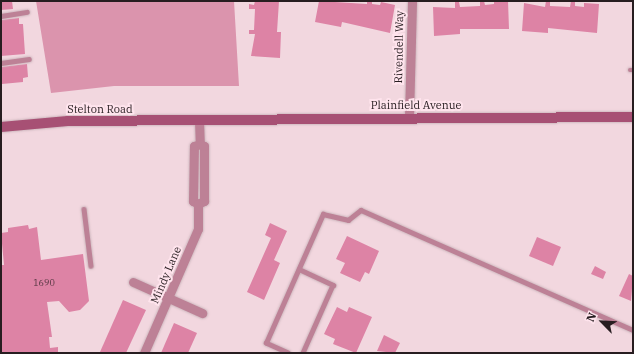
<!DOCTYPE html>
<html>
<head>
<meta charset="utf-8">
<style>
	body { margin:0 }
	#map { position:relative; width:634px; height:354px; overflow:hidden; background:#f2d7df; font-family:"IBM Plex Serif",serif }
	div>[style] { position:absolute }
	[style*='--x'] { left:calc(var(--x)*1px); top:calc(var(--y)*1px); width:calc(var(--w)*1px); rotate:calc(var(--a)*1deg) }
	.green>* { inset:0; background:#db94ad }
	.building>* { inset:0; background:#dd83a5 }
	.roads { filter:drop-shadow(0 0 1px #cdb6bd) drop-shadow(0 0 1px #cdb6bd) }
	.lane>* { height:4.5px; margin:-2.25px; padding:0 2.25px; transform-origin:2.25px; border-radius:2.25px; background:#bd8196 }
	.street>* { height:9px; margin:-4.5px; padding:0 4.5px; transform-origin:4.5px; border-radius:4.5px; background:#bd8196 }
	.secondary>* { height:10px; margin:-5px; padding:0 5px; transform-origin:5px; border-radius:5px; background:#a75074 }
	span { translate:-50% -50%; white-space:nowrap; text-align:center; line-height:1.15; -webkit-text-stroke:4px #ffe4ed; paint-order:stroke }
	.number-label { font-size:9px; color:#543641 }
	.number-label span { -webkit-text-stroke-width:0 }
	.street-label { font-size:11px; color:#271d20 }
	.frame { position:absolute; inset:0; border:2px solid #271d20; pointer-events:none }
	.north { position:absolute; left:582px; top:302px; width:40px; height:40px; -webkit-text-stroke:3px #ffe4ed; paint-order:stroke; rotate:294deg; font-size:11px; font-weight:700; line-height:16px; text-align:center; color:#271d20 }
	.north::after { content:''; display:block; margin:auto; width:14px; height:18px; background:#271d20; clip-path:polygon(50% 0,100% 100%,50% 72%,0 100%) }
</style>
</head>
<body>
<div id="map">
	<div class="green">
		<i style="clip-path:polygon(36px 1px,234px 1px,239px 86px,114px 86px,51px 93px)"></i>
	</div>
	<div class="building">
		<i style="clip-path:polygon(1px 1px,12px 1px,13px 9px,1px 10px)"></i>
		<i style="clip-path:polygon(255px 1px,279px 1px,277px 32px,281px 32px,280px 58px,251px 56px,255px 34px,249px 34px,249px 30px,254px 30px,255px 9px,249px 9px,249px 4px,254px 5px)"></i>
		<i style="clip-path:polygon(319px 1px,367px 4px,367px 1px,372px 1px,372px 4px,380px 5px,381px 2px,395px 5px,390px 33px,342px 22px,341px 27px,315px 22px)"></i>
		<i style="clip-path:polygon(480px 1px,484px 1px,485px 5px,494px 4px,494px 1px,508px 1px,509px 29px,460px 29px,460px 34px,434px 36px,433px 7px,455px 8px,455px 2px,459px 2px,460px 7px,480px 6px)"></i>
		<i style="clip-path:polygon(546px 1px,550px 1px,550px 6px,570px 7px,571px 1px,575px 1px,575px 6px,584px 7px,584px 3px,599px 4px,597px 33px,548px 28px,548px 33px,522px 31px,524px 3px,545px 7px)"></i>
		<i style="clip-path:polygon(19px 18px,19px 24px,23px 24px,25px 54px,1px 56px,1px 20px)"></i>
		<i style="clip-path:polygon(27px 64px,28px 77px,23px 78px,23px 82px,2px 84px,1px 67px)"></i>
		<i style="clip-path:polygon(270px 223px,287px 231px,274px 260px,280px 263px,264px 300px,247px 292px,271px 238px,265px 235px)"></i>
		<i style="clip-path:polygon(28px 225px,29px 229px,37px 227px,41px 260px,83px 254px,89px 301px,80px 310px,69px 312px,59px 301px,47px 302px,52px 337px,49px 337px,50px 348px,58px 347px,58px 353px,1px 353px,1px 265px,4px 265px,1px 233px,8px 232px,8px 228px)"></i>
		<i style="clip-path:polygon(347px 236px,379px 251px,369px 274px,365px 272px,360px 282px,340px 273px,345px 263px,336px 259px)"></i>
		<i style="clip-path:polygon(537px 237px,561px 247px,553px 266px,529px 256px)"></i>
		<i style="clip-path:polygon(595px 266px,606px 272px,603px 279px,591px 274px)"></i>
		<i style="clip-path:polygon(629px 274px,633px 276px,631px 301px,619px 296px)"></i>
		<i style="clip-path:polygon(123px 300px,146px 310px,126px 353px,103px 353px,100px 352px)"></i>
		<i style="clip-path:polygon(337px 307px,347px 312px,349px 307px,372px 317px,356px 353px,333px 344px,335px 339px,324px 334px)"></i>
		<i style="clip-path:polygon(174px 323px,197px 333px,188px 353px,161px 353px)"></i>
		<i style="clip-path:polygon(384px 335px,400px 343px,395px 353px,377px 351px)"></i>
	</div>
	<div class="roads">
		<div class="lane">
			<i style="--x:1;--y:16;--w:26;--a:-9"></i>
			<i style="--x:1;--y:63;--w:28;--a:-8"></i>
			<i style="--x:630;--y:70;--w:3;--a:0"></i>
			<i style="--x:84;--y:209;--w:57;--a:83"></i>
			<i style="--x:299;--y:269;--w:38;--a:25"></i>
			<i style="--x:333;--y:285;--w:74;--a:113.8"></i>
			<i style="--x:288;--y:353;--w:24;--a:-156"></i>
			<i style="--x:266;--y:343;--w:141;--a:-66.2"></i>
			<i style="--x:323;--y:214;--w:26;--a:13"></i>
			<i style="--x:348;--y:220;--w:16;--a:-38"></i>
			<i style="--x:361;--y:210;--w:297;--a:23.8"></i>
		</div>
		<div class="street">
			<i style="--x:409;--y:117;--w:116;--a:-88.5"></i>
			<i style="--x:199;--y:120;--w:24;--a:88"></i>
			<i style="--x:198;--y:204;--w:6;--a:-149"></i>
			<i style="--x:193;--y:201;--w:55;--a:-89"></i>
			<i style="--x:194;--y:146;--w:6;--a:-18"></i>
			<i style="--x:198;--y:204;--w:7;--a:-27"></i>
			<i style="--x:204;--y:201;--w:55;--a:-90"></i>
			<i style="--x:204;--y:146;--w:4;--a:-153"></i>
			<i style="--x:133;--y:282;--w:76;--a:24.2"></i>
			<i style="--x:144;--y:353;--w:135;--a:-66.5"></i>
			<i style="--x:198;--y:229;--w:25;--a:-90"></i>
		</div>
		<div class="secondary">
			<i style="--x:1;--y:127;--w:67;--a:-5.1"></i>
			<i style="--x:68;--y:121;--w:565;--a:-0.41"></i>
		</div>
	</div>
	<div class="number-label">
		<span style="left:44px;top:283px">1690</span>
	</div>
	<div class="street-label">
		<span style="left:399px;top:47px;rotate:-89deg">Rivendell Way</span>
		<span style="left:416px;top:105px">Plainfield Avenue</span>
		<span style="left:100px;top:109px">Stelton Road</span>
		<span style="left:166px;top:275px;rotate:-67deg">Mindy Lane</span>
	</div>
	<div class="frame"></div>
	<div class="north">N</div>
</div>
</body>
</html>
